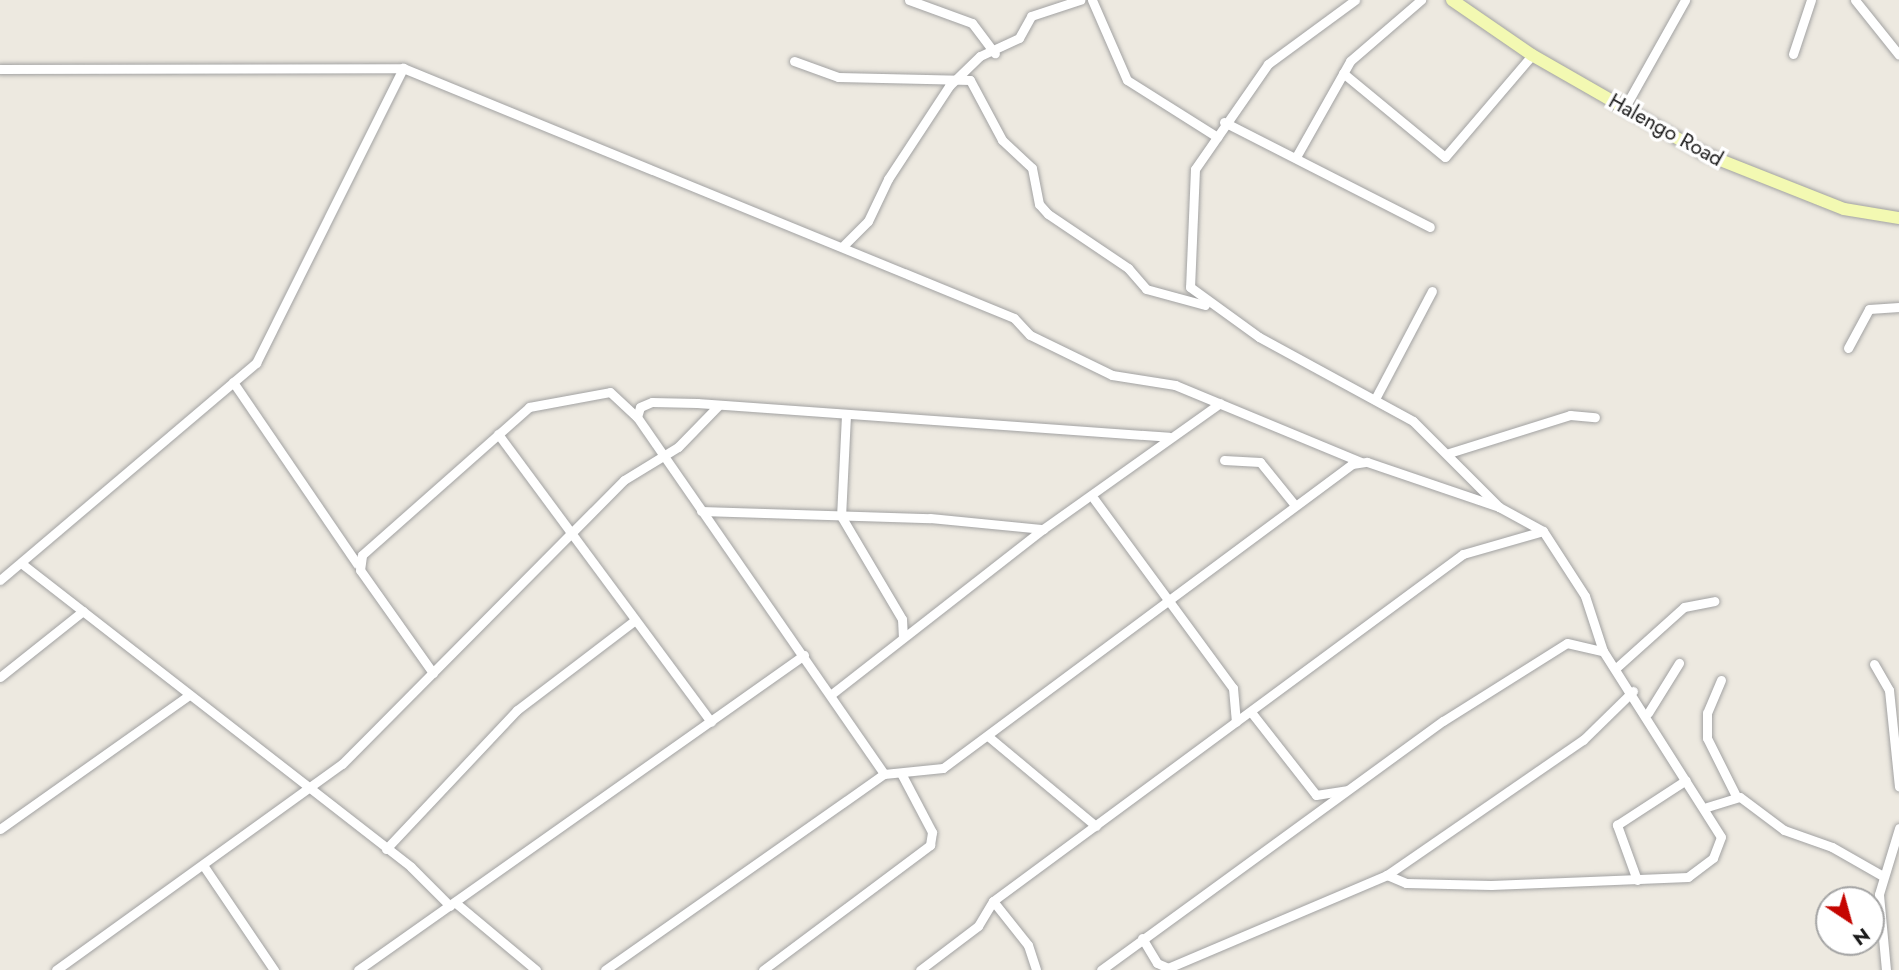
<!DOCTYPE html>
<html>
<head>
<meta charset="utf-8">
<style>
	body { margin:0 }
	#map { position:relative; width:1899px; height:970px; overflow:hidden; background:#ede9e0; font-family:Jost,sans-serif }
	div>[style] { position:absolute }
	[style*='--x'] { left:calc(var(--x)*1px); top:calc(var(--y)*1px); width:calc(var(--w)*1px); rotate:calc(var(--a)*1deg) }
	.roads { filter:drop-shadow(0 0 2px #a2a2a2) drop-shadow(0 0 2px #a2a2a2) }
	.street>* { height:9px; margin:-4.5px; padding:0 4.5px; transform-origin:4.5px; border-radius:4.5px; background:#fff }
	.secondary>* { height:12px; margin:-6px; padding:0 6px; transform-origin:6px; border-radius:6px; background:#f3f9b2 }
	span { translate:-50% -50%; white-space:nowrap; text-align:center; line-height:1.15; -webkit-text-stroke:7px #fff; paint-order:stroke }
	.street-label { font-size:21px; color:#1b1b1b }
	.north { position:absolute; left:1815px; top:886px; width:70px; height:70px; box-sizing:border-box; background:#fff; border:2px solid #a4a4a4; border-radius:50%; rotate:144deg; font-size:19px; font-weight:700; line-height:28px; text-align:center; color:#1b1b1b }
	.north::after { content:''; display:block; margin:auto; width:24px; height:32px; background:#c50500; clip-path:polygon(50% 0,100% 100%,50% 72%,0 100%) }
</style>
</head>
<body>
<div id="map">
	<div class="roads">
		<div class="street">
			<i style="--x:909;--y:0;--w:67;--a:20.1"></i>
			<i style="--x:972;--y:23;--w:38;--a:53"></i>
			<i style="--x:1092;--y:0;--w:87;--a:66.4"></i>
			<i style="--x:1127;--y:80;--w:107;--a:32.3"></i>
			<i style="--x:1355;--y:0;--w:108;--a:143.7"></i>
			<i style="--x:1268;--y:64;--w:128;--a:124.8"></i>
			<i style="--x:1195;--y:169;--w:118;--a:92.4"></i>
			<i style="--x:1190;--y:287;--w:85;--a:35.9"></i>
			<i style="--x:1259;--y:337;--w:175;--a:28.6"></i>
			<i style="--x:1413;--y:421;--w:122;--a:45"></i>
			<i style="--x:1499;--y:507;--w:50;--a:28.6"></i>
			<i style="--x:1543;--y:531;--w:77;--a:57.1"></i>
			<i style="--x:1585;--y:596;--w:58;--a:71.9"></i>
			<i style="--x:1855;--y:0;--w:70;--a:51.3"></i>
			<i style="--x:1793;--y:54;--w:57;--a:-71.6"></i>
			<i style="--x:794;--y:61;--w:47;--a:20"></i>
			<i style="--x:838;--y:77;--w:132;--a:1.3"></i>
			<i style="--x:970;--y:80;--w:68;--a:61.9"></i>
			<i style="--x:1002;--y:140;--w:41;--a:43"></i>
			<i style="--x:1032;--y:168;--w:37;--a:79"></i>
			<i style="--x:1039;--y:204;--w:13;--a:48"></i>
			<i style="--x:1048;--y:214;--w:97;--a:34"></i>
			<i style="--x:1128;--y:268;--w:28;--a:49"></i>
			<i style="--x:1146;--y:289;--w:61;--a:15.2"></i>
			<i style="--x:0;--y:69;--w:403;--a:-0.1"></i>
			<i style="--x:403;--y:68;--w:660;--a:22.25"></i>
			<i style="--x:1014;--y:318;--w:23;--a:47"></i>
			<i style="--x:1030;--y:335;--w:91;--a:26"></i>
			<i style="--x:1112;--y:375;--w:64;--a:9"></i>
			<i style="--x:1175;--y:385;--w:201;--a:22.5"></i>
			<i style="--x:1343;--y:73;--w:132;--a:39.5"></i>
			<i style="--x:1445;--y:157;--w:134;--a:-49.5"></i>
			<i style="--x:1625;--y:107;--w:123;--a:-60.7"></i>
			<i style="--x:1224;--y:122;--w:231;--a:27"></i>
			<i style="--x:1296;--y:157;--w:110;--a:-60.6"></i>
			<i style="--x:1350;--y:61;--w:94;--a:-40.7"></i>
			<i style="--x:843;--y:246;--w:35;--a:-45"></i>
			<i style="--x:868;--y:221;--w:47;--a:-64.5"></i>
			<i style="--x:888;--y:179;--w:111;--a:-56.7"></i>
			<i style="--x:949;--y:86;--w:43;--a:-44.1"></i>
			<i style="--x:980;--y:56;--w:43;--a:-24.8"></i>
			<i style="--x:1019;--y:38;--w:25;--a:-61"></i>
			<i style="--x:1031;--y:16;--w:52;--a:-18.1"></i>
			<i style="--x:1848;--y:348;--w:44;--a:-61.7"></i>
			<i style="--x:1869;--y:309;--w:30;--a:-4"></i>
			<i style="--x:233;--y:382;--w:220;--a:55.7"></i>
			<i style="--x:1375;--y:399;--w:122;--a:-62.2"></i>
			<i style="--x:846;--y:415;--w:101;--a:92.8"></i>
			<i style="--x:841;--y:516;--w:120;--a:59.4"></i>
			<i style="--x:902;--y:619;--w:18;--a:87"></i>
			<i style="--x:637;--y:417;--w:10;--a:-73"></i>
			<i style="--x:640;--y:407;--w:13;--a:-23"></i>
			<i style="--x:652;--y:402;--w:45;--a:1.3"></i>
			<i style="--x:697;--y:403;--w:473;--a:4.1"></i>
			<i style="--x:498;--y:434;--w:358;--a:53.5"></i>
			<i style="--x:1449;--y:453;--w:127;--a:-17.4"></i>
			<i style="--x:1570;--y:415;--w:25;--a:5"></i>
			<i style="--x:1224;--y:460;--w:36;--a:3"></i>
			<i style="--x:1260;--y:462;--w:54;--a:51"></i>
			<i style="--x:1094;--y:499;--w:235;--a:53.7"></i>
			<i style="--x:1233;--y:688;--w:34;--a:85"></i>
			<i style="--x:701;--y:511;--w:229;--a:1.8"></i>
			<i style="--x:930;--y:518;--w:114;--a:5.6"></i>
			<i style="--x:21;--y:563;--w:494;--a:37.9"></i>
			<i style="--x:411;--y:867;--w:55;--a:45"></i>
			<i style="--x:0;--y:580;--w:336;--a:-40.3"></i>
			<i style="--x:256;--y:363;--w:330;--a:-63.5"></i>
			<i style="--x:1874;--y:664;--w:30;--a:60"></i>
			<i style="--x:1889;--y:690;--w:97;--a:84.1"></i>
			<i style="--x:1616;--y:668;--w:91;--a:-41.9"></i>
			<i style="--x:1684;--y:607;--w:31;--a:-11"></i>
			<i style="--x:433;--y:673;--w:126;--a:-125.3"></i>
			<i style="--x:360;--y:570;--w:15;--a:-82"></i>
			<i style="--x:362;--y:555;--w:223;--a:-41.5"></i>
			<i style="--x:529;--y:407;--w:82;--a:-10.5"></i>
			<i style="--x:610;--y:392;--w:37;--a:43"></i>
			<i style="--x:637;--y:417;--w:434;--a:55.3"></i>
			<i style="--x:0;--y:677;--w:106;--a:-38.5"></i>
			<i style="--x:1721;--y:680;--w:36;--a:113"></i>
			<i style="--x:1707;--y:713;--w:25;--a:90"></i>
			<i style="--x:1707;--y:738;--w:65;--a:63.4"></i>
			<i style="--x:833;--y:693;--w:266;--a:-38"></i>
			<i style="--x:1043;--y:529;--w:217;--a:-35.4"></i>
			<i style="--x:1251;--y:712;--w:105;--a:51.9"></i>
			<i style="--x:1316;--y:795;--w:31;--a:-9"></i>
			<i style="--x:1648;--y:713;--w:59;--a:-58.2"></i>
			<i style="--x:989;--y:737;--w:139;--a:39.8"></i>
			<i style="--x:1707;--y:807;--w:34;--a:-17"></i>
			<i style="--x:1740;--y:797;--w:55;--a:36.9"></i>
			<i style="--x:1784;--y:830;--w:51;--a:19.5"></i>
			<i style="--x:1832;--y:847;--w:56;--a:29.7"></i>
			<i style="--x:0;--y:829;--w:232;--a:-35.3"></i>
			<i style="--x:386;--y:849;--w:191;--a:-46.7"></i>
			<i style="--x:517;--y:710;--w:148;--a:-37.3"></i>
			<i style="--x:203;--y:865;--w:127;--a:55.9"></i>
			<i style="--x:1637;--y:880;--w:59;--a:-110"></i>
			<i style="--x:1617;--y:825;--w:82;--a:-33.1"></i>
			<i style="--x:993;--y:901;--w:56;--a:51.5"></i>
			<i style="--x:1028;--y:945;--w:26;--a:72"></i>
			<i style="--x:457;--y:904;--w:103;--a:39.9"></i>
			<i style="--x:1142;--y:938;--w:29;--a:59"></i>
			<i style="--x:1157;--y:963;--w:12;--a:24"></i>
			<i style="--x:1168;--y:968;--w:238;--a:-23"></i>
			<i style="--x:1387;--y:875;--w:238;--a:-34.6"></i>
			<i style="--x:1583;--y:740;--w:70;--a:-44.4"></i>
			<i style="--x:56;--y:970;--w:352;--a:-35.8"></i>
			<i style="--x:342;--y:764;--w:400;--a:-45.2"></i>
			<i style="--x:624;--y:480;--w:63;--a:-31.4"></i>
			<i style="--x:678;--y:447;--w:57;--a:-45.7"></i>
			<i style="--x:358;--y:970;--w:546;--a:-35.23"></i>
			<i style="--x:605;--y:970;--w:341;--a:-35.1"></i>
			<i style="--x:884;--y:774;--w:59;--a:-5.8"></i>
			<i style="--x:943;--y:768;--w:510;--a:-36.62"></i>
			<i style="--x:1352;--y:464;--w:15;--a:-8"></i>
			<i style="--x:1367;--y:462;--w:139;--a:18.8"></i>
			<i style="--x:763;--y:970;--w:209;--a:-36.8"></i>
			<i style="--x:930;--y:845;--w:13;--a:-81"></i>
			<i style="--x:932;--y:832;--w:64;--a:-117.8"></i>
			<i style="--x:920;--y:970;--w:73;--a:-37.2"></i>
			<i style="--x:978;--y:926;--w:29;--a:-59"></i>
			<i style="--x:993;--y:901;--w:584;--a:-36.44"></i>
			<i style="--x:1463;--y:554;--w:83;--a:-16"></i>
			<i style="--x:1101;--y:970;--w:423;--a:-36.1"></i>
			<i style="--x:1443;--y:721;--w:146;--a:-32.2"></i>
			<i style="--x:1567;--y:643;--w:37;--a:13"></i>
			<i style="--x:1603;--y:651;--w:220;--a:57.6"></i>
			<i style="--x:1721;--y:837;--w:22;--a:111"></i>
			<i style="--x:1713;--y:858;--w:31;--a:143"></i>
			<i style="--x:1688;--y:877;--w:197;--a:177.7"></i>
			<i style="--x:1491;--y:885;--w:85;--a:-178.7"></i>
			<i style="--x:1406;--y:883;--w:21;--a:-157"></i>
			<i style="--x:1886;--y:970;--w:76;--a:-95.3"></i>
			<i style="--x:1879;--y:894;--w:69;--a:-73.1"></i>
		</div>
		<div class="secondary">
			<i style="--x:1452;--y:0;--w:97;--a:34.5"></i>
			<i style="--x:1532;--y:55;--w:199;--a:29.8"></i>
			<i style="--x:1705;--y:154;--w:149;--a:21.6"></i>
			<i style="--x:1844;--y:209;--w:56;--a:9.3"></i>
		</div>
	</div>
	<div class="street-label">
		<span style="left:1666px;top:130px;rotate:29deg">Halengo Road</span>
	</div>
	<div class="north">N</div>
</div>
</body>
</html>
